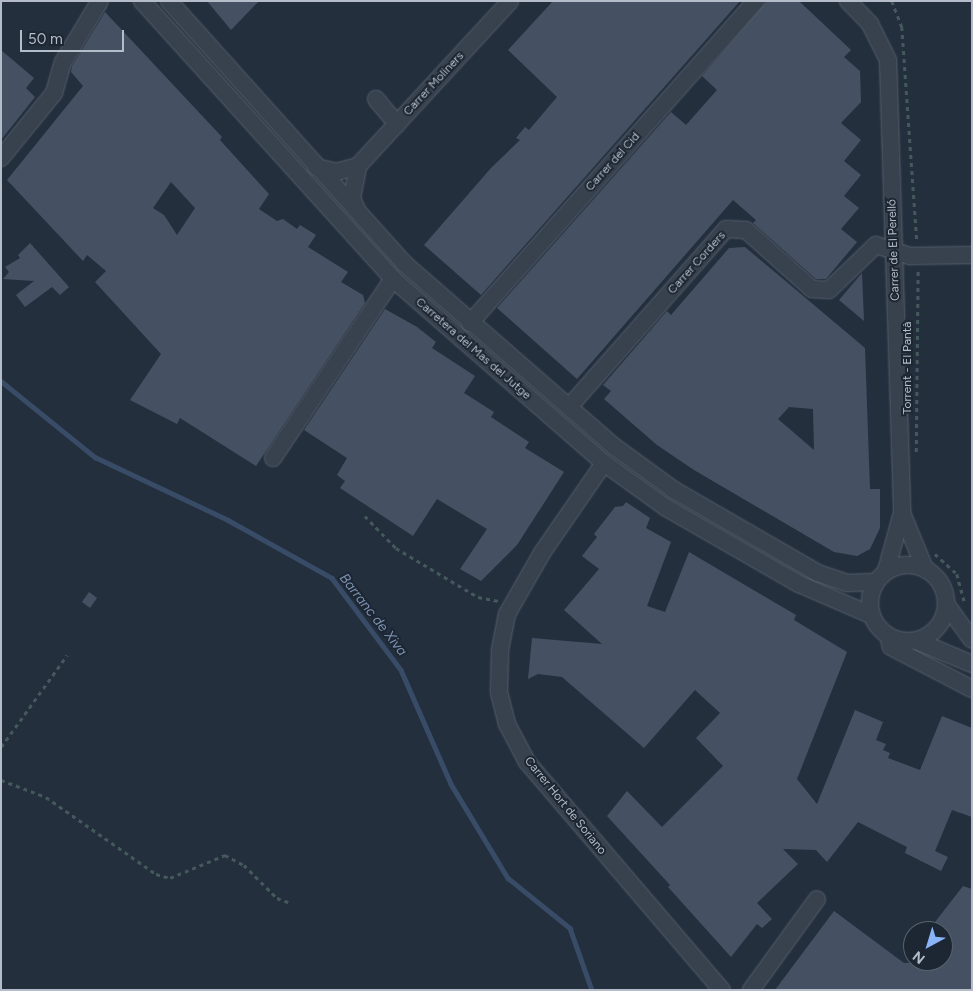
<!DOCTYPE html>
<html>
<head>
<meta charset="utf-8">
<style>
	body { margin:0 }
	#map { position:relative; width:973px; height:991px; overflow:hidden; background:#242f3e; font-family:Figtree,sans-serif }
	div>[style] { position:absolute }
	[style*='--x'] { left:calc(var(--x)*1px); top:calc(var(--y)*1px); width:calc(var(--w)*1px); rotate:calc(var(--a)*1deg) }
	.stream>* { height:4.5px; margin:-2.25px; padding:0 2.25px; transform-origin:2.25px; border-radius:2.25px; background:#394c67 }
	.building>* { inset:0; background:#455162 }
	.path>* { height:2.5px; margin-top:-1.25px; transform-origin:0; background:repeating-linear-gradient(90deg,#44595c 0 4px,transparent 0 8px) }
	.roads { filter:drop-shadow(0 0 1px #565f6c) drop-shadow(0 0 1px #565f6c) }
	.minor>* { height:16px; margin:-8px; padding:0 8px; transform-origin:8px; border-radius:8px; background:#38414e }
	.minor>.ring { margin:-8px; padding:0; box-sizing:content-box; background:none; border:16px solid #38414e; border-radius:50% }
	span { translate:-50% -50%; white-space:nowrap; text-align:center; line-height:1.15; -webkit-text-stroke:4px #1d2633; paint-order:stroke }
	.street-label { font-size:12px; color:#b4bcc9 }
	.water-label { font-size:14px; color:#7c92b1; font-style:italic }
	.frame { position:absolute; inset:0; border:2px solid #b4bcc9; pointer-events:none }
	.north { position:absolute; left:903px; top:921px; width:50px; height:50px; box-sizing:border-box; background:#1d2633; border:1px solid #59626f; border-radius:50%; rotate:219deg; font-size:14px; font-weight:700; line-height:20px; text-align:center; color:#b4bcc9 }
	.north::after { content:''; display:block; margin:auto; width:18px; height:22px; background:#8ab4f8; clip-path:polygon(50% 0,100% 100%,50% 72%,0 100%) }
	.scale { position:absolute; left:20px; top:30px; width:104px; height:22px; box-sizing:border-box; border:2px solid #b4bcc9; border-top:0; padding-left:6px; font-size:15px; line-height:18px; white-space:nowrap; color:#b4bcc9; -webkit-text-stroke:4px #1d2633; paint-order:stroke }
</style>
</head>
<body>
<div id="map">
	<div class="stream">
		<i style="--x:1;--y:381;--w:121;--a:39"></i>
		<i style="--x:95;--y:457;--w:147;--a:25.3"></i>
		<i style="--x:228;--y:520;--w:119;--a:29.1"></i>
		<i style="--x:332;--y:578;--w:115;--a:53.1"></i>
		<i style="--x:401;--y:670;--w:124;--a:66.3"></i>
		<i style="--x:451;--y:784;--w:110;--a:58.8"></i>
		<i style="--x:508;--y:878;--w:80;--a:38.9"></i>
		<i style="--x:570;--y:928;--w:66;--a:70.5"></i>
	</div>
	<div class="building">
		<i style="clip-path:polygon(207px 1px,259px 1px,231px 30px)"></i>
		<i style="clip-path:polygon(553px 1px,740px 1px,481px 295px,424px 245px,491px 168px,520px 140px,516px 138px,525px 127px,529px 130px,557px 97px,508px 50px)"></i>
		<i style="clip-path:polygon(767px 1px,799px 1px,851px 50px,844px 57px,860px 71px,861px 102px,841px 123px,861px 140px,844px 161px,861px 175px,844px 196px,859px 208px,841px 229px,857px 242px,826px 279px,816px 279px,753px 223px,756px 220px,733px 200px,577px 379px,497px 308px,671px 112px,686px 125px,717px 90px,702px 76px)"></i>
		<i style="clip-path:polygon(evenodd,105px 12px,222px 137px,220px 140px,269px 194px,259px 209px,277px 221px,283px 219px,297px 229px,300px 225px,316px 235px,308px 247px,348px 272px,341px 282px,363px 295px,365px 303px,256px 466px,180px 418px,177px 424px,130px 400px,161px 354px,95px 282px,106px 271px,87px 255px,83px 261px,7px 180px,83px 86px,71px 72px,72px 66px,105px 12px,171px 182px,195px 208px,177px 235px,164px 215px,153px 208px,171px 182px)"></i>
		<i style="clip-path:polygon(1px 50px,34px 78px,26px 88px,35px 97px,1px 140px)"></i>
		<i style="clip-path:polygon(30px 243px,69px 287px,60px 295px,52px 287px,25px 307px,16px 295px,34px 281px,3px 279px,9px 272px,5px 267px,20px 258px,18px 255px)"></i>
		<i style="clip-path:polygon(evenodd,745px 247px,865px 348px,870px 489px,880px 489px,880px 528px,870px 549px,857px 556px,834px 552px,694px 470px,657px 445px,604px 399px,611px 391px,603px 385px,667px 311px,671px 315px,729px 248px,745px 247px,789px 407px,813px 409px,814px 450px,778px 419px,789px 407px)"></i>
		<i style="clip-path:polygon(862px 273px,864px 321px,839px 300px)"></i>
		<i style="clip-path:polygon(385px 309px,417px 327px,436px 342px,432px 348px,475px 376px,464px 393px,494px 412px,491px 417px,529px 442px,525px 448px,564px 472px,517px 545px,481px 581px,460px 569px,487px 529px,437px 499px,413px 536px,340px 488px,345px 481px,337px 475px,347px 458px,304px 430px)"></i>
		<i style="clip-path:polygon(626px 502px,650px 518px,646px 528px,671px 542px,647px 606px,665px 612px,689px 552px,796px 615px,794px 620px,847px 652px,797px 779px,817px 804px,855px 710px,883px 722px,876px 740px,886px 744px,883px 750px,890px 753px,888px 758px,920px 770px,942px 716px,972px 728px,972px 817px,952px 810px,935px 851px,948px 857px,941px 871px,905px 853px,907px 847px,858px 822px,827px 862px,816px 850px,783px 849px,798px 864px,757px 903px,772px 919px,762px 928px,757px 924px,731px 957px,668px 887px,670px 885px,607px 816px,627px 791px,662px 827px,723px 766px,696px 738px,720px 713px,695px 690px,644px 748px,562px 677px,538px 674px,528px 679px,532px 638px,602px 644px,564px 610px,599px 569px,582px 556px,597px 537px,594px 534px,615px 507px,623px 506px)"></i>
		<i style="clip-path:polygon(89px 592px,97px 598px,90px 608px,82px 602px)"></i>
		<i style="clip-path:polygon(963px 886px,972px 889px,972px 990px,775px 990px,834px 911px,904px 963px,943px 961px,943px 931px,928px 931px)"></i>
	</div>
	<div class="path">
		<i style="--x:892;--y:1;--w:28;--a:69"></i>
		<i style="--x:902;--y:27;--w:216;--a:86"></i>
		<i style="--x:916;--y:452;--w:182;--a:-89.4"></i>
		<i style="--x:365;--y:516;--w:45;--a:45.9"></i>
		<i style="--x:396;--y:548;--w:96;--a:30.9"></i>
		<i style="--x:478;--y:597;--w:21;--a:11"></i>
		<i style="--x:935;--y:554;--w:30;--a:42"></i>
		<i style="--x:957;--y:574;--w:31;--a:75"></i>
		<i style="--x:1;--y:747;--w:113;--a:-54.3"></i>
		<i style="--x:1;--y:780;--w:48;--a:20.7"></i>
		<i style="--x:46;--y:797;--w:134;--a:35"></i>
		<i style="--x:156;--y:874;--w:15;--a:16"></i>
		<i style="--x:170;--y:878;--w:60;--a:-22.7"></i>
		<i style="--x:225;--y:855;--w:21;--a:28"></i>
		<i style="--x:244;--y:865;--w:47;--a:45"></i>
		<i style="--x:277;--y:898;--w:15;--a:20"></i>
	</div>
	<div class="roads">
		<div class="minor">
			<i style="--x:142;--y:1;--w:375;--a:47.9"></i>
			<i style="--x:393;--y:279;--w:280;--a:41.1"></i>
			<i style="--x:604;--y:463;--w:75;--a:35.8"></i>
			<i style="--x:665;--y:507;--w:155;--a:29.9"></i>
			<i style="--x:799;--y:584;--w:78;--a:23.3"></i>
			<i style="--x:169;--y:1;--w:353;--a:48.1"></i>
			<i style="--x:405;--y:264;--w:279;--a:41.1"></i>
			<i style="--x:615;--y:447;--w:73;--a:36.1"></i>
			<i style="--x:674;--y:490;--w:166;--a:30"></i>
			<i style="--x:818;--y:573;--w:31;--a:19"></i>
			<i style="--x:847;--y:583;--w:28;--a:-2"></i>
			<i style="--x:848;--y:1;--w:32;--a:46"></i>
			<i style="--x:870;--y:24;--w:40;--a:63.4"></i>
			<i style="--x:888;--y:60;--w:453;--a:88.2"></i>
			<i style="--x:902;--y:513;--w:60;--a:105.4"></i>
			<i style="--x:376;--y:99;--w:33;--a:50"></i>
			<i style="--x:1;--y:158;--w:84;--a:-50.8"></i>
			<i style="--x:54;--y:93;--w:32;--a:-74"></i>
			<i style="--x:63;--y:62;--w:71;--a:-58.8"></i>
			<i style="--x:316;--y:167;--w:21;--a:14"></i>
			<i style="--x:336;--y:172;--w:23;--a:-15"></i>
			<i style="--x:357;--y:210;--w:13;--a:-113"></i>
			<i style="--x:352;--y:198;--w:33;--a:-79"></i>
			<i style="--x:358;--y:166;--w:224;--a:-47.3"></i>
			<i style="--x:470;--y:323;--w:431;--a:-48.4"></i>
			<i style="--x:569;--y:407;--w:237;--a:-48.6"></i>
			<i style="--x:726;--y:229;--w:20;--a:3"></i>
			<i style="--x:746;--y:230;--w:89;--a:41.8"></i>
			<i style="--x:812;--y:289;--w:17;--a:3"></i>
			<i style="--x:829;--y:290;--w:65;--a:-43.8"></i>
			<i style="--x:876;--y:245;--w:36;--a:18"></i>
			<i style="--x:910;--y:256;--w:62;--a:-0.9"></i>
			<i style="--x:273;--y:458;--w:216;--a:-56.2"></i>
			<i style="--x:604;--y:463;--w:109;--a:124.6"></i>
			<i style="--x:542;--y:553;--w:70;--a:119.8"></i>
			<i style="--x:507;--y:614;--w:38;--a:101"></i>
			<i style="--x:500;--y:651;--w:41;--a:91.4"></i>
			<i style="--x:499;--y:692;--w:33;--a:76"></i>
			<i style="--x:507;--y:724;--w:43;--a:62.2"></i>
			<i style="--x:527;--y:762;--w:300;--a:49.5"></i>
			<i style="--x:902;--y:513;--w:61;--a:67.7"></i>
			<i class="ring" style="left:870px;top:565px;width:60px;height:60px"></i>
			<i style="--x:946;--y:604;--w:44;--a:54.2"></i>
			<i style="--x:889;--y:639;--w:8;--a:76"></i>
			<i style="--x:891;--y:647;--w:91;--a:27.4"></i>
			<i style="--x:917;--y:641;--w:60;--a:22.7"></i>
			<i style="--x:751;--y:990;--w:112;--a:-54"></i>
		</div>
	</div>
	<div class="street-label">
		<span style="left:434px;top:84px;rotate:-47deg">Carrer Moliners</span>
		<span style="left:613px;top:162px;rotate:-48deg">Carrer del Cid</span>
		<span style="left:894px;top:250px;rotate:-92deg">Carrer de El Perelló</span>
		<span style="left:697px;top:263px;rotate:-48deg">Carrer Corders</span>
		<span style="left:473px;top:349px;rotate:41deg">Carretera del Mas del Jutge</span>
		<span style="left:908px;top:368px;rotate:-90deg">Torrent - El Pantà</span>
		<span style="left:565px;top:806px;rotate:51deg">Carrer Hort de Soriano</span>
	</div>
	<div class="water-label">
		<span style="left:373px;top:615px;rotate:52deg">Barranc de Xiva</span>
	</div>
	<div class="frame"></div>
	<div class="north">N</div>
	<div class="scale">50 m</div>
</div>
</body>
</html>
